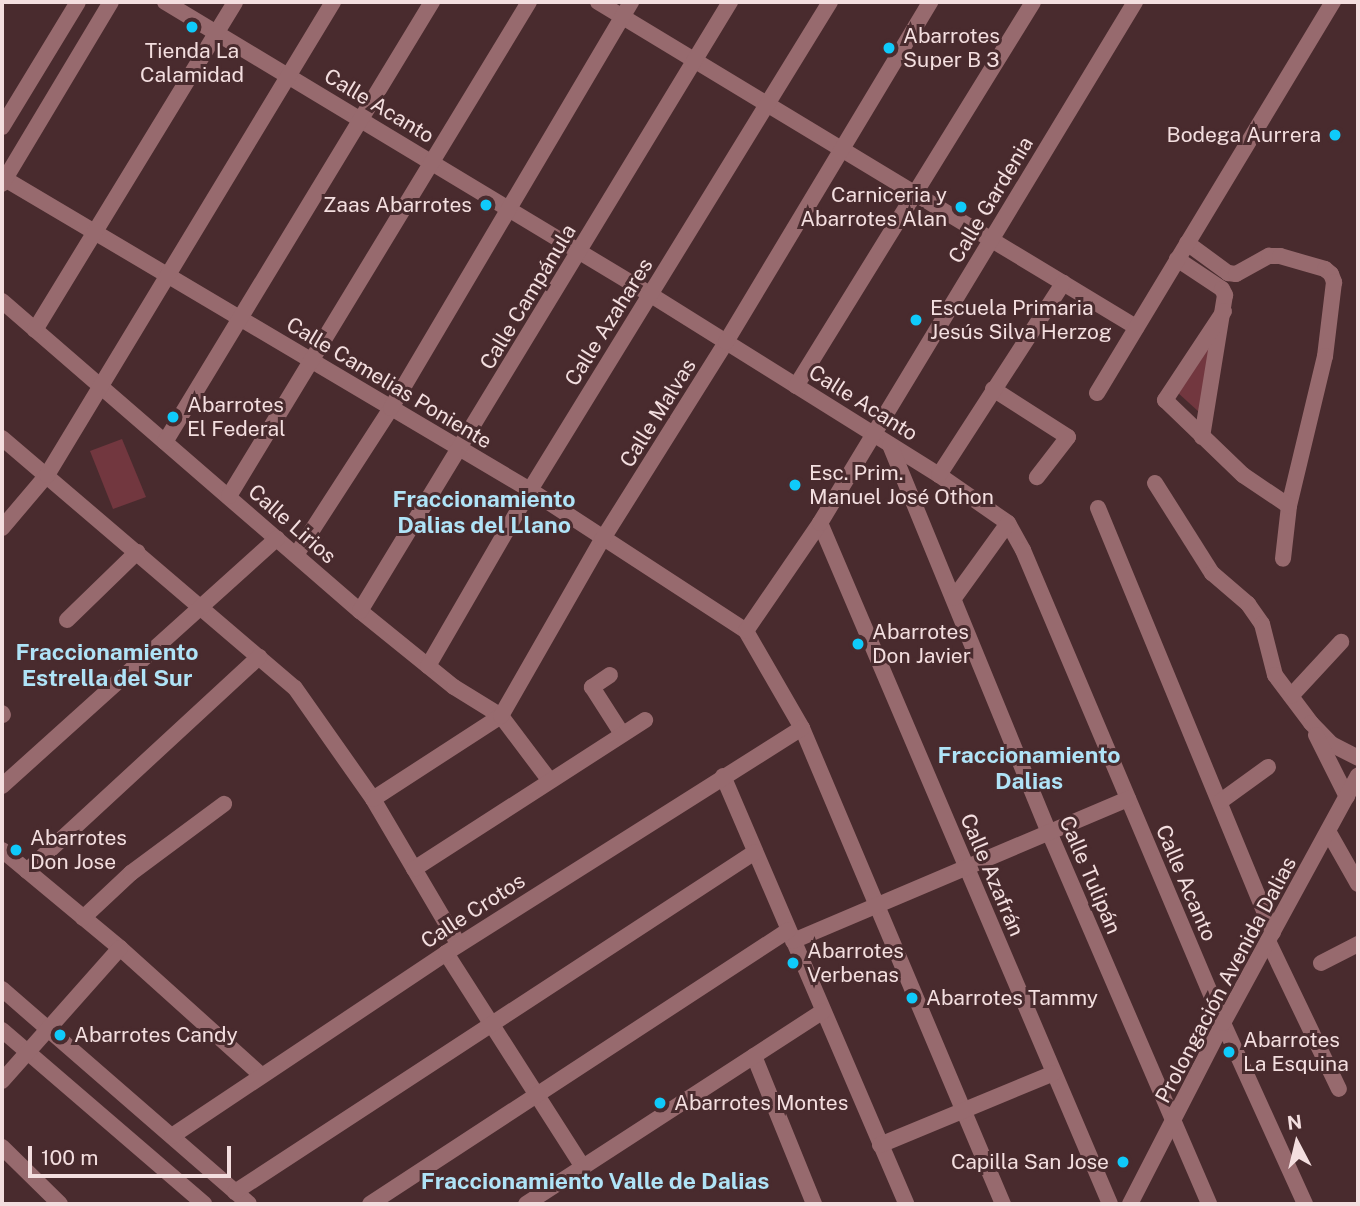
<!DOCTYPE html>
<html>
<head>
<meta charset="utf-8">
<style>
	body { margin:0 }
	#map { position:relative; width:1360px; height:1206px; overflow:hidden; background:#492b2e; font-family:"Public Sans",sans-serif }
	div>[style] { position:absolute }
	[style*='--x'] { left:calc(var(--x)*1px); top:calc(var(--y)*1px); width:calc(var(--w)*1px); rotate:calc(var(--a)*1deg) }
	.green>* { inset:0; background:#72373f }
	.minor>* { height:16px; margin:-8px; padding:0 8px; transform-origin:8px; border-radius:8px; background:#976a6e }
	.dots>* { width:19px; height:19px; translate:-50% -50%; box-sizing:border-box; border:4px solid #492b2e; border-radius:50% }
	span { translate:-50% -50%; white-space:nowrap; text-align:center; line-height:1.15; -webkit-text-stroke:6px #492b2e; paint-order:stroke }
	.poi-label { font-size:21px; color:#f3dedf }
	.left { translate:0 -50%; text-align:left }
	.right { translate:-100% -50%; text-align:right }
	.street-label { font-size:21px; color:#f3dedf }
	.neighbourhood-label { font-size:23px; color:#afe3f7; font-weight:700 }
	.frame { position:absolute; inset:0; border:4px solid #f3dedf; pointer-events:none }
	.north { position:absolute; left:1262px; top:1108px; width:70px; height:70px; -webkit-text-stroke:5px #492b2e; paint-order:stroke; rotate:353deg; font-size:19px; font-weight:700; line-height:28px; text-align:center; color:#f3dedf }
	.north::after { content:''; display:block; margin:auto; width:24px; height:32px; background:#f3dedf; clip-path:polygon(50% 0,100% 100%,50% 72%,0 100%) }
	.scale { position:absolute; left:28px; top:1146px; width:203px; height:32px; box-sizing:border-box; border:4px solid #f3dedf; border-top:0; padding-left:9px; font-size:21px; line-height:24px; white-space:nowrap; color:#f3dedf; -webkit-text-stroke:5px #492b2e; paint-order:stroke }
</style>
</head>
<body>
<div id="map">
	<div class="green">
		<i style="clip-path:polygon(1210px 345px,1199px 412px,1177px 392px)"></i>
		<i style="clip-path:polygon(122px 439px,146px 497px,113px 509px,90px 451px)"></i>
	</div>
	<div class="minor">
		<i style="--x:165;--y:2;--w:567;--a:31.08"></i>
		<i style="--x:651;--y:295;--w:340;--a:32"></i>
		<i style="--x:939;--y:475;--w:84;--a:34.8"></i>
		<i style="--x:1008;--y:523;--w:31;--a:61"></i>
		<i style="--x:1023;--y:550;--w:514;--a:67.08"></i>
		<i style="--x:1223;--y:1023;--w:199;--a:65.6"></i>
		<i style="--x:598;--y:2;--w:629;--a:31.14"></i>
		<i style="--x:2;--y:127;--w:146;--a:-58.7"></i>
		<i style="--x:5;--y:179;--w:610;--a:30.64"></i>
		<i style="--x:530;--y:490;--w:258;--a:33.1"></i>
		<i style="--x:746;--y:631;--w:112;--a:60"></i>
		<i style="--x:802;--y:728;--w:517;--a:67.11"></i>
		<i style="--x:2;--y:184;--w:212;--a:-59.1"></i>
		<i style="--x:1187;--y:243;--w:51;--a:36.2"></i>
		<i style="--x:1228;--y:273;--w:8;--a:7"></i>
		<i style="--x:1236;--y:274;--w:38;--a:-29"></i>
		<i style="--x:1269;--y:256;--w:11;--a:0"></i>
		<i style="--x:1280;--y:256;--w:47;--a:16.1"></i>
		<i style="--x:1325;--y:269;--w:8;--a:40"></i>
		<i style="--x:1331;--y:274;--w:9;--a:69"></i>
		<i style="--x:1334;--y:282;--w:75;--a:96.9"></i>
		<i style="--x:1325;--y:356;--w:154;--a:103.5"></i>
		<i style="--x:1289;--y:506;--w:53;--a:96.5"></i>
		<i style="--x:1177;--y:259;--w:54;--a:33.7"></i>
		<i style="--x:1222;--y:289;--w:7;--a:63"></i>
		<i style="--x:1225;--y:295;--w:144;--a:99.2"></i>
		<i style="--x:2;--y:301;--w:474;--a:40.9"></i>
		<i style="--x:360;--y:611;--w:121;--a:39"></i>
		<i style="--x:454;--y:687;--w:55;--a:31.7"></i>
		<i style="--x:501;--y:716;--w:81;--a:53"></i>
		<i style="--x:1224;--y:311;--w:107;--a:123.5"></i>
		<i style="--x:1165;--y:400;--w:108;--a:43.9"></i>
		<i style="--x:1243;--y:475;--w:55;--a:34"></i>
		<i style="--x:35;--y:330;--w:384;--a:-58.6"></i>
		<i style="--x:796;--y:386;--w:451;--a:-58.3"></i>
		<i style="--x:993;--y:389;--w:89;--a:32.6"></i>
		<i style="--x:1068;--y:437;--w:51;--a:127.8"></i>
		<i style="--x:1097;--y:393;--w:457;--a:-58.9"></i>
		<i style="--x:2;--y:438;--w:385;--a:40.5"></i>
		<i style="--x:295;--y:688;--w:136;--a:54.9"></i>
		<i style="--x:373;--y:799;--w:169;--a:59.5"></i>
		<i style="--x:165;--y:442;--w:515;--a:-58.75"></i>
		<i style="--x:890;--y:445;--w:418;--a:67.7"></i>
		<i style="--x:1049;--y:832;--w:405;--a:66.7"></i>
		<i style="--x:939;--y:475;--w:229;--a:-57.1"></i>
		<i style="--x:1155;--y:483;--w:107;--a:57.7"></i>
		<i style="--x:1212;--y:573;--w:48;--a:40.7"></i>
		<i style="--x:1248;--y:604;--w:24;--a:55"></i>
		<i style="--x:1262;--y:624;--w:53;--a:75.7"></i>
		<i style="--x:1275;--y:675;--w:60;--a:53.1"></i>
		<i style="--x:1311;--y:723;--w:29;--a:46"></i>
		<i style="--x:1331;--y:744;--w:30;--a:27"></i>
		<i style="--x:229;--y:496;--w:578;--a:-58.73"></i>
		<i style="--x:1098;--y:508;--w:459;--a:67.6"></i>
		<i style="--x:820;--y:523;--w:740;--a:66.93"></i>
		<i style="--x:2;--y:528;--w:70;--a:-49.7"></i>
		<i style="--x:47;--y:475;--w:553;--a:-58.84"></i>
		<i style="--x:296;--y:555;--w:175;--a:-57.1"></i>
		<i style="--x:391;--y:408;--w:472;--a:-59.4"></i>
		<i style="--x:954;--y:598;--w:92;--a:-54.2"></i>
		<i style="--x:360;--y:611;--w:713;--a:-58.72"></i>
		<i style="--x:67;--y:620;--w:98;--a:-44.2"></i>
		<i style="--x:746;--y:631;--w:131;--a:-55.6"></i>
		<i style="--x:820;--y:523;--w:609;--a:-58.84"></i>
		<i style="--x:428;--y:666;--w:203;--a:-59.9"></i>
		<i style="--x:530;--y:490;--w:573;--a:-58.42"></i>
		<i style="--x:610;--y:675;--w:22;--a:146"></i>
		<i style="--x:592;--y:687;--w:56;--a:57.4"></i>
		<i style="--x:1291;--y:696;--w:74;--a:-47.2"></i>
		<i style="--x:2;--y:713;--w:2;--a:63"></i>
		<i style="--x:1316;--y:735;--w:69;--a:63.4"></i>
		<i style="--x:723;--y:776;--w:465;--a:66.8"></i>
		<i style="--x:2;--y:786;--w:370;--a:-42"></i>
		<i style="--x:373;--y:799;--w:153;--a:-33"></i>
		<i style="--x:501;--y:716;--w:203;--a:-60.2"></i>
		<i style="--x:602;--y:540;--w:234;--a:-57.9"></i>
		<i style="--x:726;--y:342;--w:397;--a:-59"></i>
		<i style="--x:1221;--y:801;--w:58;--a:-35.9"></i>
		<i style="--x:1328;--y:831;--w:61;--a:60.5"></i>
		<i style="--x:2;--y:850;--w:153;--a:39.7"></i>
		<i style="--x:120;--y:948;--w:190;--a:42"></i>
		<i style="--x:414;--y:869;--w:275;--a:-32.8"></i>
		<i style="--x:27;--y:871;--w:316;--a:-42.7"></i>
		<i style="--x:83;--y:918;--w:66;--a:-43.2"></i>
		<i style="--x:131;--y:873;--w:116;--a:-36.6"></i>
		<i style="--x:793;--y:941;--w:364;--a:-23"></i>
		<i style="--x:1268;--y:941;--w:164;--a:64.4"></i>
		<i style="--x:446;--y:953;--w:254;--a:57.4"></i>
		<i style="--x:1321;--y:963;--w:42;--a:-27.2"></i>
		<i style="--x:2;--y:989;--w:327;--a:41"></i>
		<i style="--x:2;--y:1030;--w:267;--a:40.7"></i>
		<i style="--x:754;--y:1056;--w:160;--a:67.9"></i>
		<i style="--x:2;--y:1081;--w:178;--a:-48.4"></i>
		<i style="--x:172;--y:1136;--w:329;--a:-33.7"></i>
		<i style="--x:446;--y:953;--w:421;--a:-32.3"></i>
		<i style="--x:880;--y:1145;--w:188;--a:-22.5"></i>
		<i style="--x:2;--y:1147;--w:81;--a:44.5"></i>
		<i style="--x:235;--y:1192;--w:621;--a:-33.18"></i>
		<i style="--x:370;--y:1204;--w:500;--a:-33.2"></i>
		<i style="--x:526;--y:1204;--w:354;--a:-33"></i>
		<i style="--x:1130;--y:1204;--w:203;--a:-62.8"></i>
		<i style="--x:1223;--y:1023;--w:282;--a:-61.4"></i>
	</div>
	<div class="dots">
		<i style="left:192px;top:27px;background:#0fcafa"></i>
		<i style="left:889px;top:48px;background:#0fcafa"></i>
		<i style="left:1335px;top:135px;background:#0fcafa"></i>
		<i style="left:486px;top:205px;background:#0fcafa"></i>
		<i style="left:961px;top:207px;background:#0fcafa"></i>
		<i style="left:916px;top:320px;background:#0fcafa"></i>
		<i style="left:173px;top:417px;background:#0fcafa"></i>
		<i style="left:795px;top:485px;background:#0fcafa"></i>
		<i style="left:858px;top:644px;background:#0fcafa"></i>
		<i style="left:16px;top:850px;background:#0fcafa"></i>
		<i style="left:793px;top:963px;background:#0fcafa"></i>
		<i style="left:912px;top:998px;background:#0fcafa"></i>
		<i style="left:60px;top:1035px;background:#0fcafa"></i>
		<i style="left:1229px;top:1052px;background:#0fcafa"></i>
		<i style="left:660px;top:1103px;background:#0fcafa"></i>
		<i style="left:1123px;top:1162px;background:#0fcafa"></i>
	</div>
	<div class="poi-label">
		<span class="left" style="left:903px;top:48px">Abarrotes<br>Super B 3</span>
		<span style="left:192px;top:63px">Tienda La<br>Calamidad</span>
		<span class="right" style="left:1321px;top:135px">Bodega Aurrera</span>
		<span class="right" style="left:947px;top:207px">Carniceria y<br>Abarrotes Alan</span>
		<span class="right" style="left:472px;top:205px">Zaas Abarrotes</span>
		<span class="left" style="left:930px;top:320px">Escuela Primaria<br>Jesús Silva Herzog</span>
		<span class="left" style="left:187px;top:417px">Abarrotes<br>El Federal</span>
		<span class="left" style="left:809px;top:485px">Esc. Prim.<br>Manuel José Othon</span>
		<span class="left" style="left:872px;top:644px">Abarrotes<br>Don Javier</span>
		<span class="left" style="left:30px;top:850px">Abarrotes<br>Don Jose</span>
		<span class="left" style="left:807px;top:963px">Abarrotes<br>Verbenas</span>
		<span class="left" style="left:926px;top:998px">Abarrotes Tammy</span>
		<span class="left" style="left:74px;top:1035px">Abarrotes Candy</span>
		<span class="left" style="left:1243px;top:1052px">Abarrotes<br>La Esquina</span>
		<span class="left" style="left:674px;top:1103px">Abarrotes Montes</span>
		<span class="right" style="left:1109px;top:1162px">Capilla San Jose</span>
	</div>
	<div class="street-label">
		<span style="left:379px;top:106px;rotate:31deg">Calle Acanto</span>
		<span style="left:991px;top:200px;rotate:-59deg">Calle Gardenia</span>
		<span style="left:528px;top:297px;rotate:-59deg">Calle Campánula</span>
		<span style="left:609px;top:322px;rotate:-58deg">Calle Azahares</span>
		<span style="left:389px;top:383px;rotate:31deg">Calle Camelias Poniente</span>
		<span style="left:863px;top:403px;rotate:32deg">Calle Acanto</span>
		<span style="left:658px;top:413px;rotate:-58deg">Calle Malvas</span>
		<span style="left:292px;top:524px;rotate:41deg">Calle Lirios</span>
		<span style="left:992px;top:875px;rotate:67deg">Calle Azafrán</span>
		<span style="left:1090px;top:875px;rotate:67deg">Calle Tulipán</span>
		<span style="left:1186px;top:883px;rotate:67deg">Calle Acanto</span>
		<span style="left:473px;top:911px;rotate:-33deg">Calle Crotos</span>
		<span style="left:1226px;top:980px;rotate:-62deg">Prolongación Avenida Dalias</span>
	</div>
	<div class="neighbourhood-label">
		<span style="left:484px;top:512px">Fraccionamiento<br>Dalias del Llano</span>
		<span style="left:107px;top:665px">Fraccionamiento<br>Estrella del Sur</span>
		<span style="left:1029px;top:768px">Fraccionamiento<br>Dalias</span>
		<span style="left:595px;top:1181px">Fraccionamiento Valle de Dalias</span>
	</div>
	<div class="frame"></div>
	<div class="north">N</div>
	<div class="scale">100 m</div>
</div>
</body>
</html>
